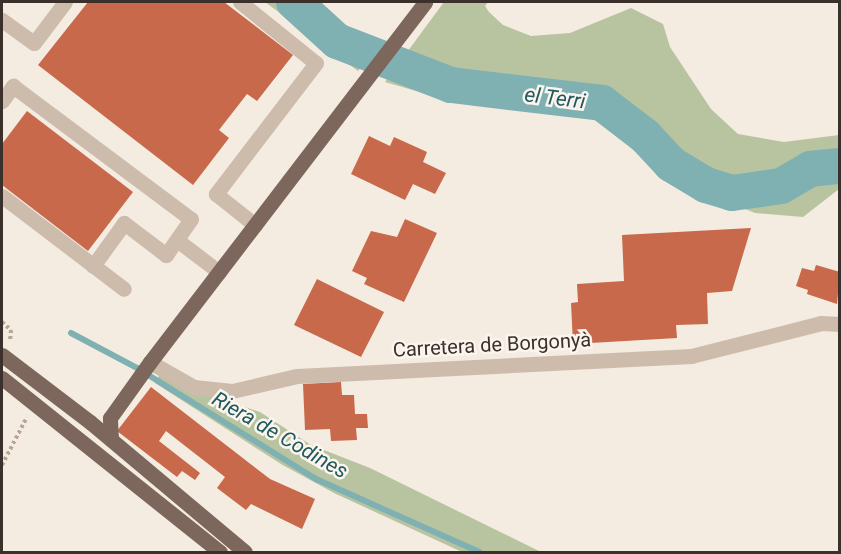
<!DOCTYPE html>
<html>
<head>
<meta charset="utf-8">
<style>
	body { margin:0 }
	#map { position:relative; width:841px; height:554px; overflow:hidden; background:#f4ebe1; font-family:Roboto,sans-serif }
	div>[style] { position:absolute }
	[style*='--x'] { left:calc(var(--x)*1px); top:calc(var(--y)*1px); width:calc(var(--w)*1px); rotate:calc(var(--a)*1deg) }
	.green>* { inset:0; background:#b8c4a0 }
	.stream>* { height:6px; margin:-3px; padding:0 3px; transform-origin:3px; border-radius:3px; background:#7fb0b2 }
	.river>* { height:36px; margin:-18px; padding:0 18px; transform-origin:18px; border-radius:18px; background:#7fb0b2 }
	.building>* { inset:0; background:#c8694b }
	.path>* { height:4px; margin-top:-2px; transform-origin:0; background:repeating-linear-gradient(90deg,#b9a596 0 3px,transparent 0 6px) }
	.minor>* { height:15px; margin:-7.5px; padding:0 7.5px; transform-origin:7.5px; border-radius:7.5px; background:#cdbbac }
	.major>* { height:15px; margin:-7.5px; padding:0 7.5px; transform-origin:7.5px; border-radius:7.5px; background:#7d675c }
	span { translate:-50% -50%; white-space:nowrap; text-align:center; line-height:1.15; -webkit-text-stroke:5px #fbf5ee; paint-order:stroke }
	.street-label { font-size:20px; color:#3b302b }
	.water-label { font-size:21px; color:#1f5a5e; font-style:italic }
	.frame { position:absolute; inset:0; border:3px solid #3b302b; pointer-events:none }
</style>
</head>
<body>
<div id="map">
	<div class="green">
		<i style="clip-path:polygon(265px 2px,316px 2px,375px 50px,358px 71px)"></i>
		<i style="clip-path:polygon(444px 2px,488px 2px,485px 6px,489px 12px,503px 25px,531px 36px,570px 33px,631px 8px,663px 24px,670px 47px,711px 109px,738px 134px,784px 142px,839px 135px,839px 189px,803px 217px,755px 213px,661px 175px,611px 118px,599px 113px,543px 99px,454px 102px,385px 82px)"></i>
		<i style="clip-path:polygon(161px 372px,186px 387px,260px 412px,311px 445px,370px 468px,541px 552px,462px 552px,334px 493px,281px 464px,155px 383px)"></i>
	</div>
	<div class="stream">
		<i style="--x:71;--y:333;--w:75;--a:27.9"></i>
		<i style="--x:137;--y:368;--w:211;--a:31.8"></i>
		<i style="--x:316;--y:479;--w:179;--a:24.1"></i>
	</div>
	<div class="river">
		<i style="--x:294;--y:2;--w:58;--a:42.2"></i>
		<i style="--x:337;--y:41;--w:122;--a:21.1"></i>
		<i style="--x:451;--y:85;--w:152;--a:6.8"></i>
		<i style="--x:602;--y:103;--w:54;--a:37.5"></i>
		<i style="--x:645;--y:136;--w:38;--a:47"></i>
		<i style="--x:671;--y:164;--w:41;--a:31"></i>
		<i style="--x:706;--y:185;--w:27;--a:17"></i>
		<i style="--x:732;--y:193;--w:49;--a:-8.1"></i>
		<i style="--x:781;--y:186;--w:34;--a:-30"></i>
		<i style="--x:810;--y:169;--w:30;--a:-6"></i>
	</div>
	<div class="building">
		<i style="clip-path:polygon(88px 2px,224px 2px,293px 55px,257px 101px,247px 94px,219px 130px,229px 138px,193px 185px,38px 65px)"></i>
		<i style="clip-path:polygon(27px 111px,133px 192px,88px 251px,2px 185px,2px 144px)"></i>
		<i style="clip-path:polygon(369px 136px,390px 146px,394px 137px,427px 152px,423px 162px,446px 173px,435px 194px,413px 184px,405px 200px,351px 174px)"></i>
		<i style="clip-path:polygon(405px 219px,437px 233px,404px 302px,364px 284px,367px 278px,352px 271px,371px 231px,397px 237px)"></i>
		<i style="clip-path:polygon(751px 228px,732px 291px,707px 293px,708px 324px,676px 325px,677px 338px,573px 344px,571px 303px,578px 302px,577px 284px,624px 281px,622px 235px)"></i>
		<i style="clip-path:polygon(816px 265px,840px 272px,837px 304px,807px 294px,808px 290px,796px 286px,802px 268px,814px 271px)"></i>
		<i style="clip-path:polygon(317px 279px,384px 312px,361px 357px,294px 325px)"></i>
		<i style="clip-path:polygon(341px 382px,342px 395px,354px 395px,355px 414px,367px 414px,368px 428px,356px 428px,357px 440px,331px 441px,330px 429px,305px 430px,303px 384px)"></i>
		<i style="clip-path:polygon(151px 387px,270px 479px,315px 499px,302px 529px,251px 504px,246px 510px,217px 488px,225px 477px,166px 431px,159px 441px,200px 473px,195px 480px,182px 471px,177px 477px,117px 431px)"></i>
	</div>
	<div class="path">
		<i style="--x:2;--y:322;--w:12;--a:42"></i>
		<i style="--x:11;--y:330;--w:11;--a:95"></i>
		<i style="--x:2;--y:465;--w:54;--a:-62.5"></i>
	</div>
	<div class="minor">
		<i style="--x:240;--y:2;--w:97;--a:38.8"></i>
		<i style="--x:316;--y:63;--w:165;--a:127.4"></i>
		<i style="--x:216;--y:194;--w:50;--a:38.5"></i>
		<i style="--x:2;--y:20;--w:39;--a:36"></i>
		<i style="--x:34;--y:43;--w:51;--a:-52.9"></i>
		<i style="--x:2;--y:101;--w:19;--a:-54"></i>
		<i style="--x:13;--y:86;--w:222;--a:36.8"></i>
		<i style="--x:191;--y:219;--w:44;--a:124.8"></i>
		<i style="--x:166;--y:255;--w:53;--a:-142.7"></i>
		<i style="--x:124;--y:223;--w:53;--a:125.8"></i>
		<i style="--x:2;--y:196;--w:153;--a:37.3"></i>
		<i style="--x:177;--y:240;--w:53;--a:37.3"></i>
		<i style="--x:150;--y:362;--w:51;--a:29.6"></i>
		<i style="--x:194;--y:387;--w:38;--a:6"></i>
		<i style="--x:232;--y:391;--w:67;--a:-13"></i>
		<i style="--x:297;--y:376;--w:395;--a:-2.9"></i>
		<i style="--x:691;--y:356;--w:134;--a:-14.2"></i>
		<i style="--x:821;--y:323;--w:19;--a:3"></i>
	</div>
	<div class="major">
		<i style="--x:2;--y:355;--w:111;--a:37.3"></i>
		<i style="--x:90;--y:422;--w:202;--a:40"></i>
		<i style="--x:2;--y:378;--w:279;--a:38.6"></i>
		<i style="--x:111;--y:439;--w:21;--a:-93"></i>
		<i style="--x:110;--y:418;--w:69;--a:-54.5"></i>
		<i style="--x:150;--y:362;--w:453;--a:-52.6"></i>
	</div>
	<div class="street-label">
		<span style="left:492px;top:345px;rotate:-3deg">Carretera de Borgonyà</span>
	</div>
	<div class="water-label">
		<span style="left:555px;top:98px;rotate:7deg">el Terri</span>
		<span style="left:280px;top:435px;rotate:30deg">Riera de Codines</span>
	</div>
	<div class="frame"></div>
</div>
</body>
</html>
